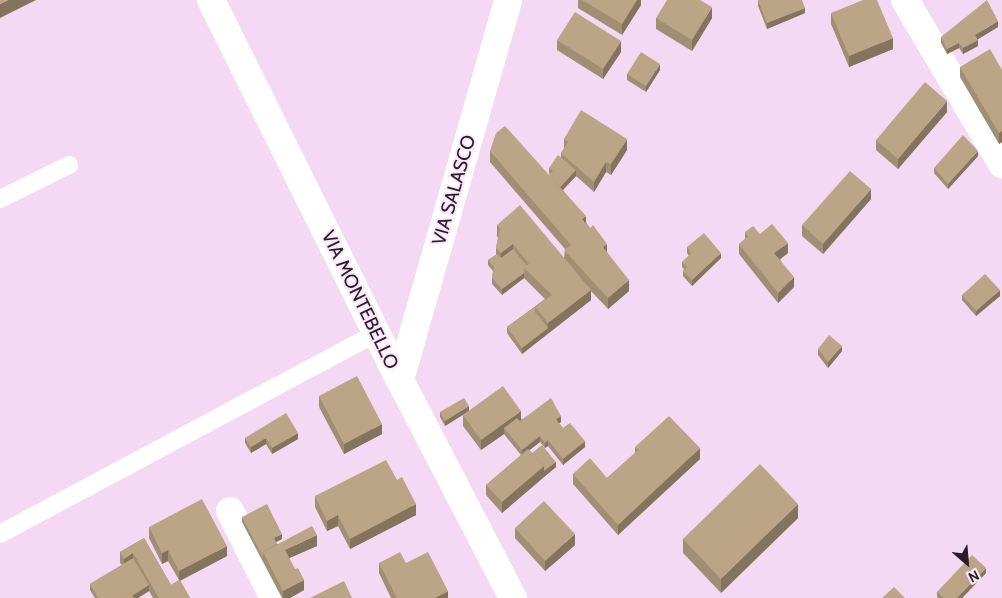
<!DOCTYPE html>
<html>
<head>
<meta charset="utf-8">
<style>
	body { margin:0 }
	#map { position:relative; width:1002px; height:598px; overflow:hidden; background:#f4d8f4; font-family:Cabin,sans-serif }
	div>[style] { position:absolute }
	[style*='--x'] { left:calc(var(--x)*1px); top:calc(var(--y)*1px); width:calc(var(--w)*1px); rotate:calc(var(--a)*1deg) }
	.service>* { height:18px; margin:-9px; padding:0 9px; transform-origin:9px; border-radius:9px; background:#fff }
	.minor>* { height:28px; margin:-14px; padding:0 14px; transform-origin:14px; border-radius:14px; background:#fff }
	.wall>* { inset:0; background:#a28e74 }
	.shaded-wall>* { inset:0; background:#84745e }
	.building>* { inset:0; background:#bca587 }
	span { translate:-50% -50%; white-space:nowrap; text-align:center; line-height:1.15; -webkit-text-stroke:4px #fee7fe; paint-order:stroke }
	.street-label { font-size:19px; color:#281e28 }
	.north { position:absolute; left:942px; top:538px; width:50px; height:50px; -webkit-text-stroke:4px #fee7fe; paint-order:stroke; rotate:153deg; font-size:14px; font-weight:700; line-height:20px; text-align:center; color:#281e28 }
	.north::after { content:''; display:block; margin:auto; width:18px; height:22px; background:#281e28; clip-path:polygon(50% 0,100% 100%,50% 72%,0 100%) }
</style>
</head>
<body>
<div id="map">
	<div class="service">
		<i style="--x:0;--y:199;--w:77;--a:-26.2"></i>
		<i style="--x:0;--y:534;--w:427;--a:-28.1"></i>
	</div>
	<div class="minor">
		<i style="--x:211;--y:0;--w:424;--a:63.6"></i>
		<i style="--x:400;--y:380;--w:246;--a:62.6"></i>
		<i style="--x:905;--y:0;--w:191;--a:59.4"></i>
		<i style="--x:400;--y:380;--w:395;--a:-74.1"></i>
		<i style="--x:230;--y:511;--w:97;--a:63.2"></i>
	</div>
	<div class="wall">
		<i style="clip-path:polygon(578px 0,641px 0,641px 5px,622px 35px,578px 8px)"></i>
		<i style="clip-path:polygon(758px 0,805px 13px,767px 29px,758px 6px)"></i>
		<i style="clip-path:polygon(831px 13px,893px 49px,849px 67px,831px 24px)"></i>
		<i style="clip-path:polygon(656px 18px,712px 18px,692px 51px,656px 29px)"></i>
		<i style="clip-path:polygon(998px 27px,978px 39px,978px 46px,963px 54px,959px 48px,947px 54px,941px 43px,941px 37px)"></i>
		<i style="clip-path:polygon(557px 40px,621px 52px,603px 79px,557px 50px)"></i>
		<i style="clip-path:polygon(960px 67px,1002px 70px,1002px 142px,999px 144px,960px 77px)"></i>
		<i style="clip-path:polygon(660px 70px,646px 92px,627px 80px,627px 74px)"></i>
		<i style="clip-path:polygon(947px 112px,898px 169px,876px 150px,876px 140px)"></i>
		<i style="clip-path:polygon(564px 139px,627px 150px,611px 175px,606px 172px,594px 192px,576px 176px,563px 190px,607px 252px,629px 291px,608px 309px,591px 291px,591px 300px,522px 354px,507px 333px,507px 327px,545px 299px,524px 278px,502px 295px,492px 284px,492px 278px,493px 271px,488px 265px,488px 260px,496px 255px,496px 248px,498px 238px,497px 236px,497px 225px,564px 258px,565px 249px,490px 162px,490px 151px,549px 175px,550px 174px,549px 173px,549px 168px,561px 158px,561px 153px,564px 149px)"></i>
		<i style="clip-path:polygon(978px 156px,948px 189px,934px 173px,934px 168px)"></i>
		<i style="clip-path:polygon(871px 199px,823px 254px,802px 236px,802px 225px)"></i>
		<i style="clip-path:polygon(745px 232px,760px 234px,788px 253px,780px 259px,794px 287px,778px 303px,739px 254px,739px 244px,745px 239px)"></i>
		<i style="clip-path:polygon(687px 247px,721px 258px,692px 286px,683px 276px,683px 271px,684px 269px,682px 267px,682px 262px,689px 256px,687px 253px)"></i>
		<i style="clip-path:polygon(962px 295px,1000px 296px,976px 316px,962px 300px)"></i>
		<i style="clip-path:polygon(818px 349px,842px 351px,828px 368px,818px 355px)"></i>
		<i style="clip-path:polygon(319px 396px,382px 434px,344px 454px,319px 407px)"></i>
		<i style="clip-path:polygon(469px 411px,445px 426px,440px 417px,440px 412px)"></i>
		<i style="clip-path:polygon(463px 415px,561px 422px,559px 423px,563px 428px,585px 447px,563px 465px,548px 446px,545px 448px,540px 442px,529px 450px,532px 453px,556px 467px,544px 477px,502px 513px,486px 495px,486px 485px,521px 455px,504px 434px,481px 450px,463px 426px)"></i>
		<i style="clip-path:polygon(245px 438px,298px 439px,272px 454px,266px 444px,251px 453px,245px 443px)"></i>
		<i style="clip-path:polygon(635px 447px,700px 459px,618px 535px,573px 484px,573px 474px,607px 478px,635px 453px)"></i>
		<i style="clip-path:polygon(397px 480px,416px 515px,350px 549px,338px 526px,327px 531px,315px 507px,315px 496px)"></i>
		<i style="clip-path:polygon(242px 517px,282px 539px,276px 542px,277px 544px,317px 546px,289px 558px,304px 590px,290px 598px,282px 598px,242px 522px)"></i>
		<i style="clip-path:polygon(798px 518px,721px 593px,683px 553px,683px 539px)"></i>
		<i style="clip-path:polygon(149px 527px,227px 556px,180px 581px,190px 598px,153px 598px,149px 591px,138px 598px,95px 598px,90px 590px,90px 584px,122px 565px,120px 563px,120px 552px,144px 538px,171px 585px,179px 580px,168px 561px,162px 564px,149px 538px)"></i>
		<i style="clip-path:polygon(515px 528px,575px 545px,545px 571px,515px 538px)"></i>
		<i style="clip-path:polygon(379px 563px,406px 563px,448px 598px,391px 598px,379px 573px)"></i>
		<i style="clip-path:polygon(986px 573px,962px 598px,938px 598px,937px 597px,937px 592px)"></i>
	</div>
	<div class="shaded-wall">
		<i style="clip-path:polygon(8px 0,36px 0,0 18px,0 4px)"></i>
		<i style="clip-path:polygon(637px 0,641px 0,641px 5px,622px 35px,622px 24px)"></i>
		<i style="clip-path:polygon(712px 7px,712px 18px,692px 51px,692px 40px)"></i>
		<i style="clip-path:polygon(805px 8px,805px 13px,767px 29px,767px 23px)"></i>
		<i style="clip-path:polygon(998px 21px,998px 27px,975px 41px,975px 35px)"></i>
		<i style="clip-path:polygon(893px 38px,893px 49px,849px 67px,849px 56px)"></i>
		<i style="clip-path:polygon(978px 40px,978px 46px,963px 54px,963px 48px)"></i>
		<i style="clip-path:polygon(621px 41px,621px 52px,603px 79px,603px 69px)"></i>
		<i style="clip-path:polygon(959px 43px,959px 48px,947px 54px,947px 49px)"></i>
		<i style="clip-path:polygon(660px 64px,660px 70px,646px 92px,646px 86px)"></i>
		<i style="clip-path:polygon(947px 101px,947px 112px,898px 169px,898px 159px)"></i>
		<i style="clip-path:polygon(1002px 131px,1002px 142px,999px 144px,999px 133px)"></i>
		<i style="clip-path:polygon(627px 139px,627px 150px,611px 175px,611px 164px)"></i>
		<i style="clip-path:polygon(978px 151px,978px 156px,948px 189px,948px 184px)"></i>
		<i style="clip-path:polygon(606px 162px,606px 172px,594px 192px,594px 182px)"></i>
		<i style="clip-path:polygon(576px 170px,576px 176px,558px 195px,558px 190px)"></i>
		<i style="clip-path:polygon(871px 189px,871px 199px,823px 254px,823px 244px)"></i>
		<i style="clip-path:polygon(586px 216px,586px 226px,582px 219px)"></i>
		<i style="clip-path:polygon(788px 243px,788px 253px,774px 264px,774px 253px)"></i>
		<i style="clip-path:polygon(513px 244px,513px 254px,501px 264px,501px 253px)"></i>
		<i style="clip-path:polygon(607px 244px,607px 255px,603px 247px)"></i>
		<i style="clip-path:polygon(721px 253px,721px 258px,692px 286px,692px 280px)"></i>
		<i style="clip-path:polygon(524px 273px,524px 278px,502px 295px,502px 289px)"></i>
		<i style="clip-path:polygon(794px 277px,794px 287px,778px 303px,778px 293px)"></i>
		<i style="clip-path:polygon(629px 280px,629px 291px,608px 309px,608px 298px)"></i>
		<i style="clip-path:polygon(591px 290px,591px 300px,522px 354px,522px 348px,548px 328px,548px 323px)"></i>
		<i style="clip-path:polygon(1000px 290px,1000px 296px,976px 316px,976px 311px)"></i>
		<i style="clip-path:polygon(842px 346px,842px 351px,828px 368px,828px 362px)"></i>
		<i style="clip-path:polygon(469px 406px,469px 411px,445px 426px,445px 421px)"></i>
		<i style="clip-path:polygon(521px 411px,521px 421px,504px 428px,504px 434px,481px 450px,481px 440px)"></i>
		<i style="clip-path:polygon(561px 416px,561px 422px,556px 425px,556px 419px)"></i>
		<i style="clip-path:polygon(382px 424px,382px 434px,344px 454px,344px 444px)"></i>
		<i style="clip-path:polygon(298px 433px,298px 439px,272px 454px,272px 448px)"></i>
		<i style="clip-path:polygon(540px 436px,540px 442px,522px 456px,522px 450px)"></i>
		<i style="clip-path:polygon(266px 438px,266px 444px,251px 453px,251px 447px)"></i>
		<i style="clip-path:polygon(548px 440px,548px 446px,545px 448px,545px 443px)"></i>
		<i style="clip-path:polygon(585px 441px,585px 447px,563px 465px,563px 459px)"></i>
		<i style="clip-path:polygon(700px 448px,700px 459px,618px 535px,618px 525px)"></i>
		<i style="clip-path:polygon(556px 462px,556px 467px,544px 477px,502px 513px,502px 502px,544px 466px)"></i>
		<i style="clip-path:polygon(416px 504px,416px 515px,350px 549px,350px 539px)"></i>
		<i style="clip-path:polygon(798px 504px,798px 518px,721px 593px,721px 579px)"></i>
		<i style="clip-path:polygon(338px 515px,338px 526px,327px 531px,327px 521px)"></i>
		<i style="clip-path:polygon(282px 534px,282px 539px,274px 543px,274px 538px)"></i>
		<i style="clip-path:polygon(575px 534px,575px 545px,545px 571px,545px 561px)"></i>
		<i style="clip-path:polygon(317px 535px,317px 546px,285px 560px,285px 550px)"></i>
		<i style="clip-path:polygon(227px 546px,227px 556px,179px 581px,179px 571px)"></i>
		<i style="clip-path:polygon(168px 550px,168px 561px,162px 564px,162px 553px)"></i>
		<i style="clip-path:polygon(133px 553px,133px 564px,124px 569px,124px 559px)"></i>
		<i style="clip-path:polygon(986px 568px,986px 573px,962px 598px,957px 598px)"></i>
		<i style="clip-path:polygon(304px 580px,304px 590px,290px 598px,283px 598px,283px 591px)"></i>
		<i style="clip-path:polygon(149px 585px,149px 591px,138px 598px,129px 598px)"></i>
		<i style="clip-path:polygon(448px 591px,448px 598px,435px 598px)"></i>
	</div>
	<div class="building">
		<i style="clip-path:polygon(0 0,8px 0,0 4px)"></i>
		<i style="clip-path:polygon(582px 0,637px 0,622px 24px)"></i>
		<i style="clip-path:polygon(667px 0,700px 0,712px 7px,692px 40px,656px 18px)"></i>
		<i style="clip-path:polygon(758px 0,802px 0,805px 8px,767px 23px)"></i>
		<i style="clip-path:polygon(863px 0,877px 0,893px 38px,849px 56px,831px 13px)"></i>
		<i style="clip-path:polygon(987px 0,998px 21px,975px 35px,978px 40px,963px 48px,959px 43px,947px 49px,941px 37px)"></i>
		<i style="clip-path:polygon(575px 12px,621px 41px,603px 69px,557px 40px)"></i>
		<i style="clip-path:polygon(990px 49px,1002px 70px,1002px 131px,999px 133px,960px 67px)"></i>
		<i style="clip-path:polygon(641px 52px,660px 64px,646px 86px,627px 74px)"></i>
		<i style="clip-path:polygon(925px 82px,947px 101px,898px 159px,876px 140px)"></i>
		<i style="clip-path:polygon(581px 110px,627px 139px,611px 164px,606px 162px,594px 182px,561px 153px,568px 142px,564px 139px)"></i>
		<i style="clip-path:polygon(505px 126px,586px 216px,582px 219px,590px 228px,593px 225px,607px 244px,603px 247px,629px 280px,608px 298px,564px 250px,571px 245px,490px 151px,496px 133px)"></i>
		<i style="clip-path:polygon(963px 135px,978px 151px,948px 184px,934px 168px)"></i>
		<i style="clip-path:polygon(558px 155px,576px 170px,560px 187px,549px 175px,553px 171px,549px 168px)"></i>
		<i style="clip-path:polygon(850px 171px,871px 189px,823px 244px,802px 225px)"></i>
		<i style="clip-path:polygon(520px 205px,591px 290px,548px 323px,535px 307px,552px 295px,524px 268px,529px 264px,513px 244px,501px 253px,496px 248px,500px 229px,497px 225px)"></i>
		<i style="clip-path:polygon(772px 224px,788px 243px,774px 253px,794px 277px,778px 293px,739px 244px,748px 237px,745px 232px,753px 226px,760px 234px)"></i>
		<i style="clip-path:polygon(704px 233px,721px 253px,692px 280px,683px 271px,687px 267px,682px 262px,691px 253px,687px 247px)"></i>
		<i style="clip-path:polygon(513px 249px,527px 266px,524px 268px,524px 273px,502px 289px,492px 278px,494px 267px,488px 260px,497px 254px,501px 258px)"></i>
		<i style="clip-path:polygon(985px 274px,1000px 290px,976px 311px,962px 295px)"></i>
		<i style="clip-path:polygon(549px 297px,535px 307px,535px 312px,548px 328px,522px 348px,507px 327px)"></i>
		<i style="clip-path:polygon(829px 335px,842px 346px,828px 362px,818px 349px)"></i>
		<i style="clip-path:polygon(357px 376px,382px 424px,344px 444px,319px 396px)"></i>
		<i style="clip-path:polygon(503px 386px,521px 411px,481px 440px,463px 415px)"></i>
		<i style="clip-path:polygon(464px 398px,469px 406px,445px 421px,440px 412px)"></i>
		<i style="clip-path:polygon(551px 398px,561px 416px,556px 419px,558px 422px,563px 428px,570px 423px,585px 441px,563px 459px,548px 440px,545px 443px,540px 436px,522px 450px,504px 428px,517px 418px,520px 421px)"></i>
		<i style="clip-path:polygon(286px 413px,298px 433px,272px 448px,266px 438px,251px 447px,245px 438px)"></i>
		<i style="clip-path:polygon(669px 416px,700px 448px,618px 525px,573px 474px,590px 458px,607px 478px,638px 450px,635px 447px)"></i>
		<i style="clip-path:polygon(542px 445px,556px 462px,544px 471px,544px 466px,532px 453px)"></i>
		<i style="clip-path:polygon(528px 449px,544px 466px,502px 502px,486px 485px)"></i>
		<i style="clip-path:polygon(386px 460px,397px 480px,402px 477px,416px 504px,350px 539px,338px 515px,327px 521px,315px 496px)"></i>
		<i style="clip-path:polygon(760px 464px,798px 504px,721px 579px,683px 539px)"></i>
		<i style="clip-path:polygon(202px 499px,227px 546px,179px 571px,168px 550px,162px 553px,149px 527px)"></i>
		<i style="clip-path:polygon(544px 501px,575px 534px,545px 561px,515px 528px)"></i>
		<i style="clip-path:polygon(267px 504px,282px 534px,274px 538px,277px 544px,263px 552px,263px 557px,242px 517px)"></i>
		<i style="clip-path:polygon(312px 526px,317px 535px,285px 550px,295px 569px,298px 568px,304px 580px,283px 591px,263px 552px)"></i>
		<i style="clip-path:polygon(144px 538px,171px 585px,180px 580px,190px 598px,159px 598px,133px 553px,124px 559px,120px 552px)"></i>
		<i style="clip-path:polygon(400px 552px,406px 563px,428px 552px,448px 591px,435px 598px,397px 598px,379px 563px)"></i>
		<i style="clip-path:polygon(972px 555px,986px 568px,957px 598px,944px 598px,937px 592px)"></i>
		<i style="clip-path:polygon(133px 558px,149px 585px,133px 595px,131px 593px,122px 598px,98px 598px,90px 584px)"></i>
		<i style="clip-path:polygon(344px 581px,352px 598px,310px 598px)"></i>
		<i style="clip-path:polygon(894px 587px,905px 598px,882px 598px)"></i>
		<i style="clip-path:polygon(131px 593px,134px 598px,122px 598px)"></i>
	</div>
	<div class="street-label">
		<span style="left:454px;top:190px;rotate:-74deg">VIA SALASCO</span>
		<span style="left:360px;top:300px;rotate:64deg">VIA MONTEBELLO</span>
	</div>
	<div class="north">N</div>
</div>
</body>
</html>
